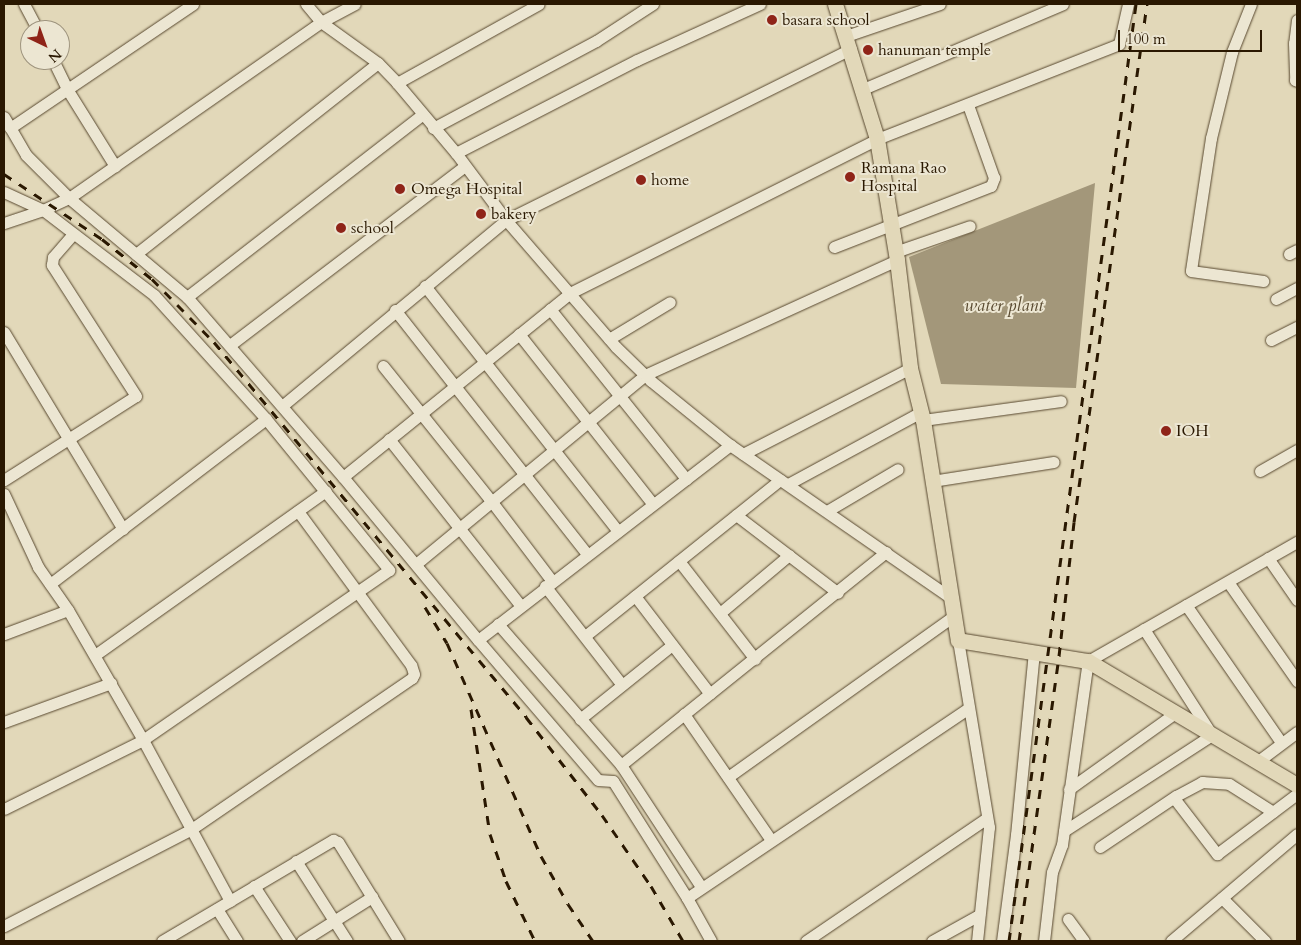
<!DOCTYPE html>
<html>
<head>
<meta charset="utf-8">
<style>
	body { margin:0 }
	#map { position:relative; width:1301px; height:945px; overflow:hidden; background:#e2d8b9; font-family:Cardo,serif }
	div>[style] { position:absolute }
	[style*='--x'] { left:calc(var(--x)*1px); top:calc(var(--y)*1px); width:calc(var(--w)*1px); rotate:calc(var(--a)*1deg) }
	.water>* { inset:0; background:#a3977a }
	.roads { filter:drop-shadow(0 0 1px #58482f) drop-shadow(0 0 1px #58482f) }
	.minor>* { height:11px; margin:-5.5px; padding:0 5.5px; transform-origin:5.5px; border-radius:5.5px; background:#ece6d2 }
	.major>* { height:15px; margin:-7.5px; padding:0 7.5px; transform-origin:7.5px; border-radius:7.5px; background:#e2d8b9 }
	.rail>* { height:3px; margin-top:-1.5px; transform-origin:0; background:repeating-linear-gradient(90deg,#2a1801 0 9px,transparent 0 18px) }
	.dots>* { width:14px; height:14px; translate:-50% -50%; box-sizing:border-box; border:2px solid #ece6d2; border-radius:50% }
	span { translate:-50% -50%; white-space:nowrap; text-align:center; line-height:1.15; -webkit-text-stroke:4px #ece6d2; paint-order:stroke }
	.poi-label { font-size:16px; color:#2a1801 }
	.left { translate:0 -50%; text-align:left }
	.water-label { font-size:18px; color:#5a4b31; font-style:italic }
	.frame { position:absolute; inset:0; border:5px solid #2a1801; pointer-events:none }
	.north { position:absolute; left:20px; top:20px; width:50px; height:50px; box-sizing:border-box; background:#ece6d2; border:1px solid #9e947e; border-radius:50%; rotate:138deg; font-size:14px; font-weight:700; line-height:20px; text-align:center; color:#2a1801 }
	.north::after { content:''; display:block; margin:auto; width:18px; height:22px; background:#8f2418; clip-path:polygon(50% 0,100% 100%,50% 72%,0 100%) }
	.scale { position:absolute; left:1118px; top:30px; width:144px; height:22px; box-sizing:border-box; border:2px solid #2a1801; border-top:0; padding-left:6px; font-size:15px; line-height:18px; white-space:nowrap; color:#2a1801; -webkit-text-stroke:4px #ece6d2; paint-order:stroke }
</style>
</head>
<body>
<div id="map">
	<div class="water">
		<i style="clip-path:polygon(1095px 183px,1076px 388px,941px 384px,909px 257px)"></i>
	</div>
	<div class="roads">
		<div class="minor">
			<i style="--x:24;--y:4;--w:30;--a:62"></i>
			<i style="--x:306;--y:4;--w:23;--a:50"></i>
			<i style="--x:321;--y:22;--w:70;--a:35.7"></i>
			<i style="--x:378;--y:63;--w:28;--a:46"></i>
			<i style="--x:397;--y:83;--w:92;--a:49.9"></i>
			<i style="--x:456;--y:153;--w:84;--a:53.3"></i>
			<i style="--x:506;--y:220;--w:168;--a:49.1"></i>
			<i style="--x:616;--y:347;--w:49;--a:44.2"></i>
			<i style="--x:651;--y:381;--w:102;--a:39"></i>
			<i style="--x:730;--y:445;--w:269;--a:34.7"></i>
			<i style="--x:1251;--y:4;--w:52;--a:111.6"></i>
			<i style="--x:1232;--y:52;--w:89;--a:103.7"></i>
			<i style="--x:1211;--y:138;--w:134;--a:98.6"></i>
			<i style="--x:1191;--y:271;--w:73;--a:7.9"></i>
			<i style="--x:1297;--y:20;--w:23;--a:97"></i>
			<i style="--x:1294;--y:43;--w:37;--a:88"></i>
			<i style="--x:1295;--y:80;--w:2;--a:27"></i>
			<i style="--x:846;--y:36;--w:99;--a:-18.8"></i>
			<i style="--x:53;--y:60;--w:32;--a:64"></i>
			<i style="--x:67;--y:89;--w:91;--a:58.1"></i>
			<i style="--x:397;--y:83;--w:162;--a:-29.1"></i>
			<i style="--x:863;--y:89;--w:217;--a:-23"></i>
			<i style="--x:4;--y:117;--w:44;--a:59.9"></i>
			<i style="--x:26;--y:155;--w:61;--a:45"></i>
			<i style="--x:69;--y:198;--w:154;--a:40"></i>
			<i style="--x:187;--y:297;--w:238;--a:49.1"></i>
			<i style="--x:343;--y:477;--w:212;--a:50.4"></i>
			<i style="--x:478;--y:640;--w:184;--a:49.4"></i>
			<i style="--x:598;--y:780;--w:15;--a:4"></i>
			<i style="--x:613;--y:781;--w:138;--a:57.7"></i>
			<i style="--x:687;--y:898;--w:49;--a:60.8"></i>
			<i style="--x:10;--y:128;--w:221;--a:-34.1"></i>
			<i style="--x:433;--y:128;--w:185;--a:-28.1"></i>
			<i style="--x:596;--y:41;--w:68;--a:-33"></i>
			<i style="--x:456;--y:153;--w:203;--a:-27.2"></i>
			<i style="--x:637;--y:60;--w:135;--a:-24.5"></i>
			<i style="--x:4;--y:192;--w:43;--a:24.8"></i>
			<i style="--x:43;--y:210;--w:140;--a:37.4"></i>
			<i style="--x:154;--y:295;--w:167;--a:47.9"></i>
			<i style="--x:266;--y:419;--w:195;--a:50.8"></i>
			<i style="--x:389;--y:570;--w:299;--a:145.4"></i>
			<i style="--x:143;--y:740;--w:155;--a:153.6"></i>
			<i style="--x:4;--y:223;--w:41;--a:-18.4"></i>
			<i style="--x:43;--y:210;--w:29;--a:-25"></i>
			<i style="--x:69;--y:198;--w:307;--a:-34.9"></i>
			<i style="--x:321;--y:22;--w:38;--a:-28"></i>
			<i style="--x:834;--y:247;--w:168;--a:-21.2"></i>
			<i style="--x:991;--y:186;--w:9;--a:-69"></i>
			<i style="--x:994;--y:178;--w:77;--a:-109.6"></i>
			<i style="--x:895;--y:252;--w:79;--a:-19.1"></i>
			<i style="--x:136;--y:254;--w:308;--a:-38.3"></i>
			<i style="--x:1289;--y:254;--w:9;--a:-27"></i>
			<i style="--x:425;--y:286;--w:312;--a:51.8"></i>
			<i style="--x:187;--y:297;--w:297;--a:-37.8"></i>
			<i style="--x:1276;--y:299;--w:24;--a:-28"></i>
			<i style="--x:550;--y:309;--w:218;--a:51.3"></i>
			<i style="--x:395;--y:310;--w:310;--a:51.8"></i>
			<i style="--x:4;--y:332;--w:230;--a:58.9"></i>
			<i style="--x:519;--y:334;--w:216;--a:51.8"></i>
			<i style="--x:609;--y:339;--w:71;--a:-31.2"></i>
			<i style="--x:1271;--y:340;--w:29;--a:-27"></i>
			<i style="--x:230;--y:345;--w:295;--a:-37.3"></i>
			<i style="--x:383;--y:366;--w:174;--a:51.3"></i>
			<i style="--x:492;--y:502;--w:99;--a:52.8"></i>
			<i style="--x:282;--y:406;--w:291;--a:-39.7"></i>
			<i style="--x:506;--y:220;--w:385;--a:-26.4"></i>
			<i style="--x:923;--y:420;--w:139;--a:-7.8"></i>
			<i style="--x:389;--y:439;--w:211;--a:51.7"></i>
			<i style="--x:743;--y:454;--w:188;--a:-27.2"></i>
			<i style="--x:1260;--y:471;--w:43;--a:-29.6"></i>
			<i style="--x:343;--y:477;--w:292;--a:-39"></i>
			<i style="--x:570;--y:293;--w:343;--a:-26.6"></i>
			<i style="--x:877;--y:139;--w:260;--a:-21.4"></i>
			<i style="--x:1119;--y:44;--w:41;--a:-77.3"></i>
			<i style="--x:4;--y:480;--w:156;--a:-32.5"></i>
			<i style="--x:136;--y:396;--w:156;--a:-122.7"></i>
			<i style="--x:52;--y:265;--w:8;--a:-83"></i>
			<i style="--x:53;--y:257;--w:30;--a:-49"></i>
			<i style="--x:932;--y:481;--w:123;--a:-8.9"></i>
			<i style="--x:788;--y:484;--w:151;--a:-28.4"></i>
			<i style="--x:4;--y:494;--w:81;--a:65"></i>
			<i style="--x:38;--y:567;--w:52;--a:55.1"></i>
			<i style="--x:827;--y:511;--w:82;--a:-30.6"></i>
			<i style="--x:736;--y:515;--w:128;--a:37.4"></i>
			<i style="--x:1268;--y:558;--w:51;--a:55.4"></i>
			<i style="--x:679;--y:561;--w:124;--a:52.2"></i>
			<i style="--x:416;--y:564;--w:297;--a:-39.5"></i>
			<i style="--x:645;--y:375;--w:277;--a:-24.5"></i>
			<i style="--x:1228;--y:582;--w:121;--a:55.1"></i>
			<i style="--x:50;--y:584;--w:272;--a:-37.4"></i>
			<i style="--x:545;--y:586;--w:125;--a:52.1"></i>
			<i style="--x:635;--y:596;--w:123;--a:52.6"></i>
			<i style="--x:1186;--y:605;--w:167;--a:55.3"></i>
			<i style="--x:720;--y:613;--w:90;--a:-40"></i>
			<i style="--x:498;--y:624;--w:187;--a:48.9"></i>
			<i style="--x:621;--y:765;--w:146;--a:56.7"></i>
			<i style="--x:4;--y:634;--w:68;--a:-20.6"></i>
			<i style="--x:68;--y:610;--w:150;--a:60"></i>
			<i style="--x:143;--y:740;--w:183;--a:61.6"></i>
			<i style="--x:585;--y:636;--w:250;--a:-38.7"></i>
			<i style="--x:478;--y:640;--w:319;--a:-37.7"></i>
			<i style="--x:958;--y:640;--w:190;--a:80.6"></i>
			<i style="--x:989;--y:827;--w:115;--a:96"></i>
			<i style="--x:95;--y:655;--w:283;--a:-35.4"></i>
			<i style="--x:684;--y:714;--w:153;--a:55.4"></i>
			<i style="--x:580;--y:719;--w:118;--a:-38.8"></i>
			<i style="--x:4;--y:722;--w:114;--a:-20"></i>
			<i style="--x:1257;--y:762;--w:50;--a:-36.9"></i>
			<i style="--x:621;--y:765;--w:340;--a:-38.8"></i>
			<i style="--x:728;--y:777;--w:277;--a:-35.5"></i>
			<i style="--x:1069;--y:789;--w:130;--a:-35.6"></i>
			<i style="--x:1174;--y:798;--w:71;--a:52.5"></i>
			<i style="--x:1217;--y:854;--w:100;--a:-36.9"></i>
			<i style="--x:1064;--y:831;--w:176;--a:-33"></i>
			<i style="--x:1212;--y:735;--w:126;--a:-122.7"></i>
			<i style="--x:1100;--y:847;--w:92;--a:-33.9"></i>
			<i style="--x:1176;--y:796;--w:30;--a:-28"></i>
			<i style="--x:1202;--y:782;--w:27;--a:4"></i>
			<i style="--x:1229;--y:784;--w:52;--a:32.5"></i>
			<i style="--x:296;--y:861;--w:95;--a:57.5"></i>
			<i style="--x:254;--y:886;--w:66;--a:56.8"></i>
			<i style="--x:687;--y:898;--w:340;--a:-34"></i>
			<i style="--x:1222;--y:898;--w:61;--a:45"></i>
			<i style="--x:217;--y:909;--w:38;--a:58"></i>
			<i style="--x:1068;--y:919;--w:27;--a:54"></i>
			<i style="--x:4;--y:926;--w:209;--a:-27.3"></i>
			<i style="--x:190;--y:830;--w:269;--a:-34.4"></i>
			<i style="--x:412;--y:678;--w:4;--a:-63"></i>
			<i style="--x:414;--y:674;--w:9;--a:-108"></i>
			<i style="--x:411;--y:665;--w:191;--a:-126.3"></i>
			<i style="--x:162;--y:941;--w:199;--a:-30.6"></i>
			<i style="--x:333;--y:840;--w:5;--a:22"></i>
			<i style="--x:338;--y:842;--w:116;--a:58.4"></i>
			<i style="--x:302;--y:941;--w:83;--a:-32.2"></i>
			<i style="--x:806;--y:941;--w:219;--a:-34.2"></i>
			<i style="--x:932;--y:941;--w:54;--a:-29"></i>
			<i style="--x:1002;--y:941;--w:107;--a:-82.5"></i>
			<i style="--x:1016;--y:835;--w:184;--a:-84.4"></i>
			<i style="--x:1044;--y:941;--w:69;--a:-83.4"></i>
			<i style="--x:1052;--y:872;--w:29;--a:-70"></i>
			<i style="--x:1062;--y:845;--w:186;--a:-82"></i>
			<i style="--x:1088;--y:661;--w:241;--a:-29.7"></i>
			<i style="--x:1171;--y:941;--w:165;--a:-40.3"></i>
		</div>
		<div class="major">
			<i style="--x:835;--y:4;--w:141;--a:72.7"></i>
			<i style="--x:877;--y:139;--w:123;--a:80.6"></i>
			<i style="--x:897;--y:260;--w:109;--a:83.1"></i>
			<i style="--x:910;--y:368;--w:54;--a:76"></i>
			<i style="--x:923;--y:420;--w:223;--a:81"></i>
			<i style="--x:958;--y:640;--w:132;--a:9.2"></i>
			<i style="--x:1088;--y:661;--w:243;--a:30.7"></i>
		</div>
	</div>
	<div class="rail">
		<i style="--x:4;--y:174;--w:118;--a:33.6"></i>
		<i style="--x:102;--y:239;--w:64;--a:38.7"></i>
		<i style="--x:152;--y:279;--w:88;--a:45.5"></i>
		<i style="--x:214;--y:342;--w:488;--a:50.2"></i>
		<i style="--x:526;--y:717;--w:124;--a:52.2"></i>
		<i style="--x:602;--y:815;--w:86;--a:55.4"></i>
		<i style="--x:651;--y:886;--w:64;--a:59.8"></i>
		<i style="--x:425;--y:607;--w:42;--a:58.6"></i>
		<i style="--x:447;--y:643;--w:233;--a:66.2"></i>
		<i style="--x:541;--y:856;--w:55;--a:60.6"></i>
		<i style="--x:568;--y:904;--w:45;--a:56"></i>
		<i style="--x:471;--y:709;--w:126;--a:81.4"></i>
		<i style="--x:490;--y:834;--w:50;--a:71.2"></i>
		<i style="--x:506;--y:881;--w:67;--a:64.2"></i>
		<i style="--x:1009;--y:941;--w:946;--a:-82.28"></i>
		<i style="--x:1019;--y:941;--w:288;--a:-82"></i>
		<i style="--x:1059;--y:656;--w:135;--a:-83.6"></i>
		<i style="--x:1074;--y:522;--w:523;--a:-81.98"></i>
	</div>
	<div class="dots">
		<i style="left:772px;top:20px;background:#8f2418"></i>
		<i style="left:868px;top:50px;background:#8f2418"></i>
		<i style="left:850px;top:177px;background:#8f2418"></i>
		<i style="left:641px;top:180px;background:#8f2418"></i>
		<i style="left:400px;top:189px;background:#8f2418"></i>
		<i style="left:481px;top:214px;background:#8f2418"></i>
		<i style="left:341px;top:228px;background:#8f2418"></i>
		<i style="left:1166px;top:431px;background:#8f2418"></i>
	</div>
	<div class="poi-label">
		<span class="left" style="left:782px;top:20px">basara school</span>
		<span class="left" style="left:878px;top:50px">hanuman temple</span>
		<span class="left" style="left:861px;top:177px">Ramana Rao<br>Hospital</span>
		<span class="left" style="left:651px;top:180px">home</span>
		<span class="left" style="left:411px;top:189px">Omega Hospital</span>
		<span class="left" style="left:491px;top:214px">bakery</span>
		<span class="left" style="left:351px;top:228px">school</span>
		<span class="left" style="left:1176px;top:431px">IOH</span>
	</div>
	<div class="water-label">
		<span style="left:1004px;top:306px">water plant</span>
	</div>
	<div class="frame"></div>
	<div class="north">N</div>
	<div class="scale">100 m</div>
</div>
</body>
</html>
